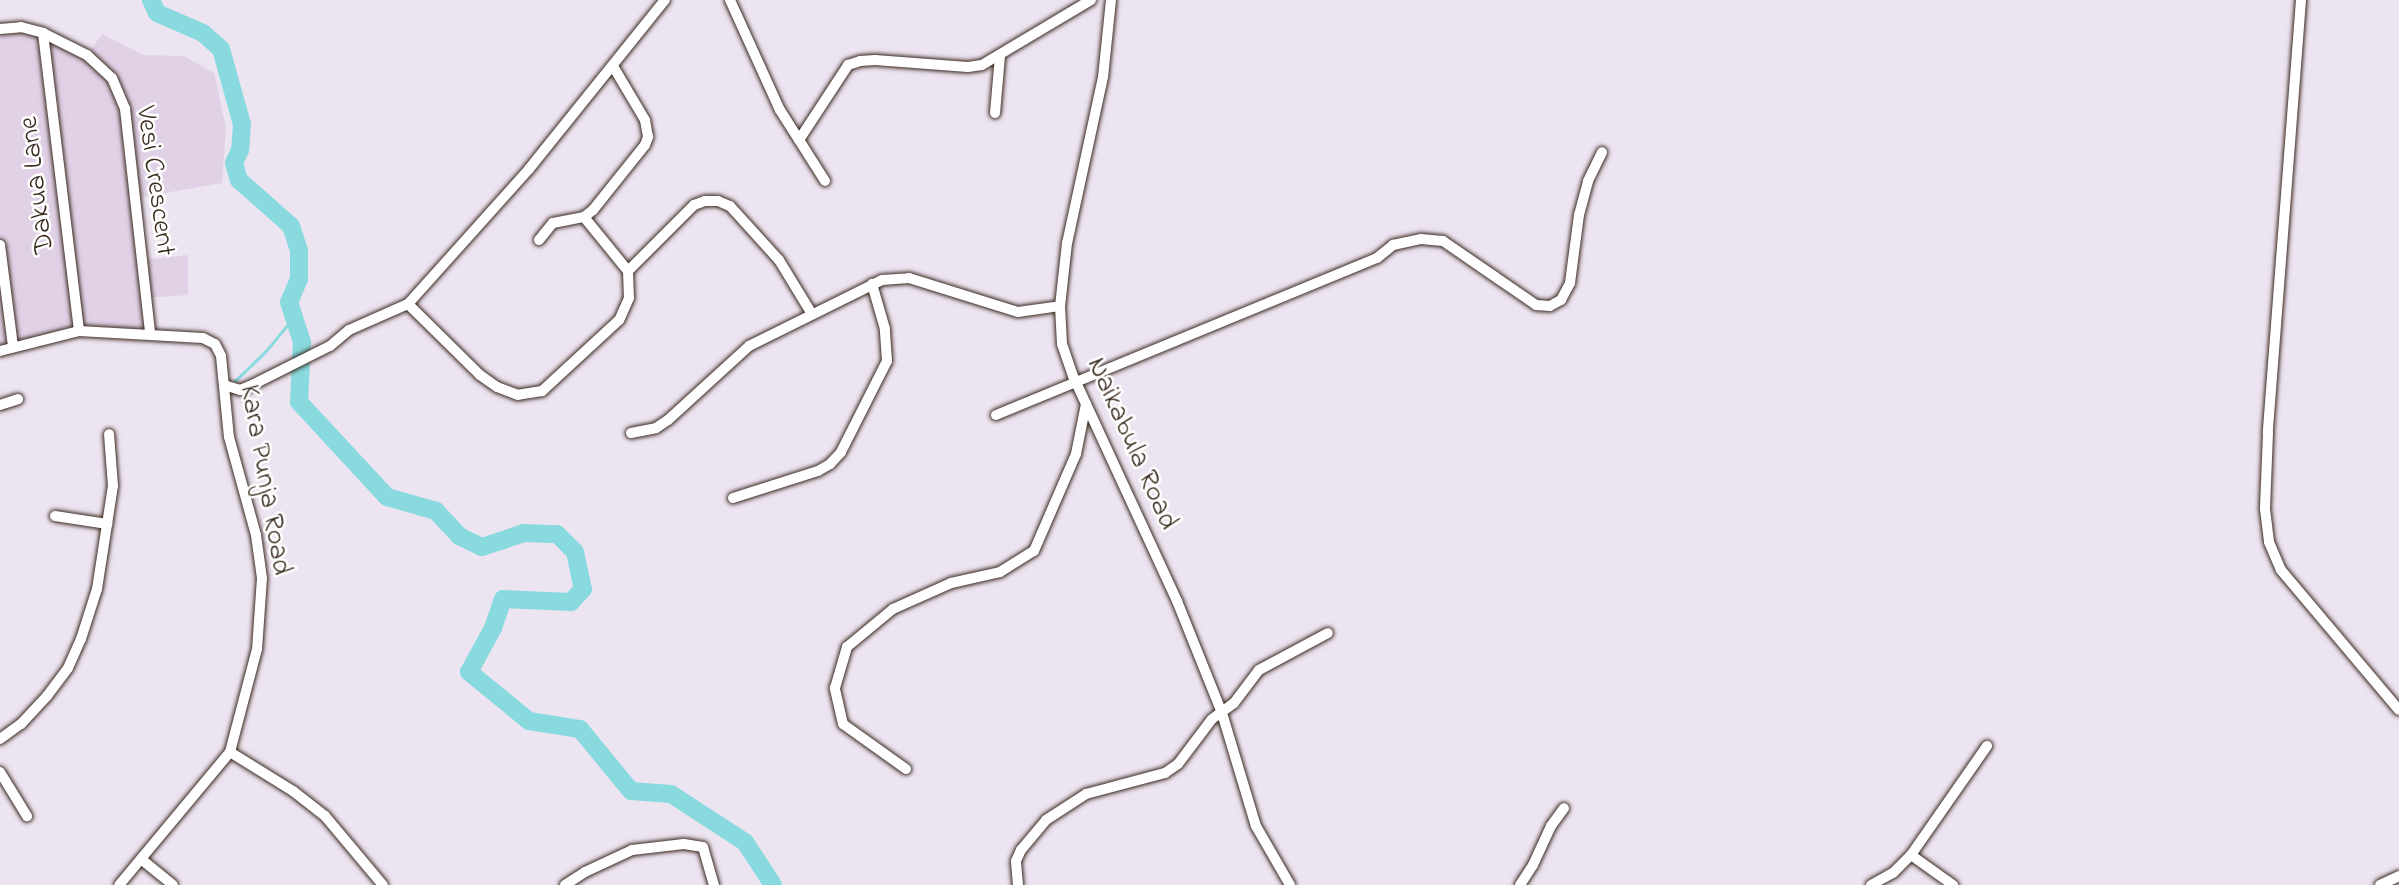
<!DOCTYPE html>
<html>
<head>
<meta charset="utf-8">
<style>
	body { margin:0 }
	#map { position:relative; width:2399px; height:885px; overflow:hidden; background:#ede4f1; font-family:"Indie Flower",sans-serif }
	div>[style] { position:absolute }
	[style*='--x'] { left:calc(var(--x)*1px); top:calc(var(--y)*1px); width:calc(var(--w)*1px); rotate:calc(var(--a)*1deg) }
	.built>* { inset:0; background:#e0d1e7 }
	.stream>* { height:2.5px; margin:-1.25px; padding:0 1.25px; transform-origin:1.25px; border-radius:1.25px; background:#88dadf }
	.river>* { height:18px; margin:-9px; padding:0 9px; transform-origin:9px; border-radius:9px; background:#88dadf }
	.roads { filter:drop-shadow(0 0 2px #3b2a1e) drop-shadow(0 0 2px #3b2a1e) }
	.minor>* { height:10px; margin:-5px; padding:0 5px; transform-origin:5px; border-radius:5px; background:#fff }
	span { translate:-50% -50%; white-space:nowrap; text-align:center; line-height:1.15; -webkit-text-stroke:5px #fff; paint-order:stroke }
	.street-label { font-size:28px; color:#3b2a1e }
</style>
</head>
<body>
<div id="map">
	<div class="built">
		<i style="clip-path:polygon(21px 27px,87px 55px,102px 34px,143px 55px,184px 56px,214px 73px,226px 128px,222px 183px,136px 198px,142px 260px,188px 255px,188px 295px,146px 298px,150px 333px,79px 331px,0 351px,0 29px)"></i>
	</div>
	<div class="stream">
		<i style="--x:235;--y:381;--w:43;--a:-44.1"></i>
		<i style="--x:266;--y:351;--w:44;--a:-50.5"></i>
	</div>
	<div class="river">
		<i style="--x:151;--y:0;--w:14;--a:65"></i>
		<i style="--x:157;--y:13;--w:50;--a:23.5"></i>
		<i style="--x:203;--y:33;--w:24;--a:42"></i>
		<i style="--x:221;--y:49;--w:78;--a:74.4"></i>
		<i style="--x:242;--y:124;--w:26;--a:94"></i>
		<i style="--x:240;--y:150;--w:14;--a:115"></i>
		<i style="--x:234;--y:163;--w:18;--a:74"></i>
		<i style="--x:239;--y:180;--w:69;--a:41.5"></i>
		<i style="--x:291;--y:226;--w:26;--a:72"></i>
		<i style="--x:299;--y:251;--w:28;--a:90"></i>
		<i style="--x:299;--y:279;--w:25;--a:113"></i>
		<i style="--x:289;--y:302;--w:42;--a:72"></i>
		<i style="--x:302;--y:342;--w:60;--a:92.9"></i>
		<i style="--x:299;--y:402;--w:129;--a:47.2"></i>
		<i style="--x:387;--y:497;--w:51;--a:15.9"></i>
		<i style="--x:436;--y:511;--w:34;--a:47"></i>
		<i style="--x:459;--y:536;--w:25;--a:26"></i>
		<i style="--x:482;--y:547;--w:44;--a:-18.4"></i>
		<i style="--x:524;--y:533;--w:33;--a:2"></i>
		<i style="--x:557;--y:534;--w:25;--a:45"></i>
		<i style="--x:575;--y:552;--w:38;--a:78"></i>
		<i style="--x:583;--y:589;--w:18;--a:133"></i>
		<i style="--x:571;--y:602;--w:68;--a:-177.5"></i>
		<i style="--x:503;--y:599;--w:31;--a:109"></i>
		<i style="--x:493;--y:628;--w:50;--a:118.6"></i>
		<i style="--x:469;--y:672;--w:77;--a:39.2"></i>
		<i style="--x:529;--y:721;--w:52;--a:8.9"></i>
		<i style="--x:580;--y:729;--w:80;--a:50.6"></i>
		<i style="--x:631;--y:791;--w:40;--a:4.3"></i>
		<i style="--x:671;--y:794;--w:88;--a:33"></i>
		<i style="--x:745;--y:842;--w:51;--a:56.9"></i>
	</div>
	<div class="roads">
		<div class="minor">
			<i style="--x:730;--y:0;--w:121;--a:65.6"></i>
			<i style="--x:780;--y:110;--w:84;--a:57.6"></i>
			<i style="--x:1111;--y:0;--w:77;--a:95.9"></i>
			<i style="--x:1103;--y:77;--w:170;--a:102.2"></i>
			<i style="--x:1067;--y:243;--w:63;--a:96.3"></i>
			<i style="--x:1060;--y:306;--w:38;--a:87"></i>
			<i style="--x:1062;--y:344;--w:36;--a:71"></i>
			<i style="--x:1074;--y:378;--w:246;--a:65.2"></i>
			<i style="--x:1177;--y:601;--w:121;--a:68.1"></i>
			<i style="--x:1222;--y:713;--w:118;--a:73.3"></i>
			<i style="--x:1256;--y:826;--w:68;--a:60"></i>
			<i style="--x:2301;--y:0;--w:434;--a:94.4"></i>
			<i style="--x:2268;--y:433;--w:76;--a:92.3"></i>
			<i style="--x:2265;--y:509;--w:33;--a:83"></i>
			<i style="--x:2269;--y:542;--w:30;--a:67"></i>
			<i style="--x:2281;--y:570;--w:183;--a:49.9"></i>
			<i style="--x:0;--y:29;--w:21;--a:-5"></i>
			<i style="--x:21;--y:27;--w:23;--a:15"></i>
			<i style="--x:43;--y:33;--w:49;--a:26.6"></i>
			<i style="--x:87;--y:55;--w:34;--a:43"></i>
			<i style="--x:112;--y:78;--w:34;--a:67"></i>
			<i style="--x:125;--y:109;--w:225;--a:83.6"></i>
			<i style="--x:43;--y:33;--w:300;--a:83.1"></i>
			<i style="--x:995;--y:113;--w:57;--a:-85"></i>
			<i style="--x:799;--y:140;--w:90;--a:-56.8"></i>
			<i style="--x:848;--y:65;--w:13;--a:-18"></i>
			<i style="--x:860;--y:61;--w:15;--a:-4"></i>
			<i style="--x:875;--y:60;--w:93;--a:4.3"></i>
			<i style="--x:968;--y:67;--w:14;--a:-8"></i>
			<i style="--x:982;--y:65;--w:127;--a:-30.8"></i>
			<i style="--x:584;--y:217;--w:70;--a:50.8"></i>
			<i style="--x:628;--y:271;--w:27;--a:88"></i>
			<i style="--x:629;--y:298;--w:24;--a:114"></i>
			<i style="--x:619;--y:320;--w:105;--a:137.3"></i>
			<i style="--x:542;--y:391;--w:24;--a:171"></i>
			<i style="--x:518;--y:395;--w:22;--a:-159"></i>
			<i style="--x:497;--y:387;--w:21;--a:-145"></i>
			<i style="--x:480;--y:375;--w:101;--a:-135.4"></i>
			<i style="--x:408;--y:304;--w:181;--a:-48.1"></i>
			<i style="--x:529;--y:169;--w:217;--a:-51.2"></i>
			<i style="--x:539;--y:240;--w:22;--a:-51"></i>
			<i style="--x:553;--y:223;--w:32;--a:-11"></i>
			<i style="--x:584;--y:217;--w:11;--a:-38"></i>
			<i style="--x:593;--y:210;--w:83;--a:-51.3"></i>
			<i style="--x:645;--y:145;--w:9;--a:-69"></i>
			<i style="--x:648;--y:137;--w:17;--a:-100"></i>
			<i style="--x:645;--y:120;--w:63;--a:-120.7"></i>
			<i style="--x:0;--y:245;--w:103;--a:82.7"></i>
			<i style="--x:628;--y:271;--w:93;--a:-45"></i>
			<i style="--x:694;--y:205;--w:12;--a:-20"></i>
			<i style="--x:705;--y:201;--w:13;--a:0"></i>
			<i style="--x:718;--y:201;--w:13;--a:23"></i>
			<i style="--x:730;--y:206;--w:73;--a:47.8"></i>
			<i style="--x:779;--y:260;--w:63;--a:58.6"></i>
			<i style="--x:0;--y:351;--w:81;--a:-14.2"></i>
			<i style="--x:79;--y:331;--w:124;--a:3.2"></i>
			<i style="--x:203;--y:338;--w:13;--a:27"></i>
			<i style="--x:215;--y:344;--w:13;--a:63"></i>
			<i style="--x:221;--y:356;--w:81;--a:84.4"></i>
			<i style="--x:229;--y:437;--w:102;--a:74.6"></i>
			<i style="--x:256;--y:535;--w:43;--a:82.1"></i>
			<i style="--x:262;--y:578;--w:71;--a:94"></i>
			<i style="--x:257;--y:649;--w:106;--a:104.7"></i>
			<i style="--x:230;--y:752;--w:173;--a:129.8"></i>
			<i style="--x:224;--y:385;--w:17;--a:17"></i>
			<i style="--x:240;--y:390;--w:11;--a:-22"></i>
			<i style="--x:250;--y:386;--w:89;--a:-26.6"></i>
			<i style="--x:330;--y:346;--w:25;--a:-40"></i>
			<i style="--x:349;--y:330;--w:64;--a:-23.8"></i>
			<i style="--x:0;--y:405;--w:19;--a:-18"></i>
			<i style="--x:996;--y:415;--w:412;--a:-22.4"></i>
			<i style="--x:1377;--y:258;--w:21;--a:-39"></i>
			<i style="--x:1393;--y:245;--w:29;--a:-12"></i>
			<i style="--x:1421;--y:239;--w:22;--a:5"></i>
			<i style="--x:1443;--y:241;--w:113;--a:34.5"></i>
			<i style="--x:1536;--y:305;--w:14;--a:4"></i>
			<i style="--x:1550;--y:306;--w:13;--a:-29"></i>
			<i style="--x:1561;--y:300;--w:19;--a:-62"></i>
			<i style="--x:1570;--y:283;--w:69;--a:-82.5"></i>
			<i style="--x:1579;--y:215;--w:35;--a:-75"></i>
			<i style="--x:1588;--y:181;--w:32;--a:-64"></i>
			<i style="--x:631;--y:433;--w:25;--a:-11"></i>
			<i style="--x:656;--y:428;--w:14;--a:-34"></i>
			<i style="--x:668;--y:420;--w:110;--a:-42.4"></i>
			<i style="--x:749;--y:346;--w:148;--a:-26.4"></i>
			<i style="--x:882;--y:280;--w:27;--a:-4"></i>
			<i style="--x:909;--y:278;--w:114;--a:17.3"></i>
			<i style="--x:1018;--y:312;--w:42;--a:-8.1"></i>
			<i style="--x:733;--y:498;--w:89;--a:-17.6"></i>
			<i style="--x:818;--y:471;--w:14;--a:-30"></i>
			<i style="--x:830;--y:464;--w:16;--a:-47"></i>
			<i style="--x:841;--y:452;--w:102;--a:-63.2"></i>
			<i style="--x:887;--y:361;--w:32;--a:-94"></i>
			<i style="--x:885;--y:329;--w:47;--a:-106.1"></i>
			<i style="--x:55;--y:516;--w:53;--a:8.7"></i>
			<i style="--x:0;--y:739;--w:26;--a:-36"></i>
			<i style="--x:21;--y:724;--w:38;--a:-47"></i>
			<i style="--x:47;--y:696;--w:35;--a:-53"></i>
			<i style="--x:68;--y:668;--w:32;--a:-66"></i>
			<i style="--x:81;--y:639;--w:52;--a:-72.3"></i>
			<i style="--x:97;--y:589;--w:104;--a:-81.2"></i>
			<i style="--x:113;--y:486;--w:52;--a:-94.4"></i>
			<i style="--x:230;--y:752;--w:74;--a:31.8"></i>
			<i style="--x:293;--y:791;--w:41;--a:38"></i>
			<i style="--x:325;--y:816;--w:90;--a:50"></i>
			<i style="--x:906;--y:769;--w:77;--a:-144.5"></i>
			<i style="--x:843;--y:724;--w:37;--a:-103"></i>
			<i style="--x:835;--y:688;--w:43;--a:-73.7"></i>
			<i style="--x:847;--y:647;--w:60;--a:-39.6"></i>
			<i style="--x:893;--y:609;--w:64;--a:-24.1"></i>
			<i style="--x:951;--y:583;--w:50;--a:-12.7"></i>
			<i style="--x:1000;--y:572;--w:40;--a:-32"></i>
			<i style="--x:1034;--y:551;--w:106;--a:-66.6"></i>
			<i style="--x:1076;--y:454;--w:51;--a:-78.7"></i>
			<i style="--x:0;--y:772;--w:52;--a:58.5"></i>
			<i style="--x:1911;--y:855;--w:52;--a:35.5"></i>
			<i style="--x:141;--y:859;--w:41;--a:39.1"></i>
			<i style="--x:565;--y:885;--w:24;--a:-33"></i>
			<i style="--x:585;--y:872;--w:52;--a:-25.1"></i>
			<i style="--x:632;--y:850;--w:52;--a:-6.6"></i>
			<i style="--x:684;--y:844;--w:19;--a:9"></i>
			<i style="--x:703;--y:847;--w:40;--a:74"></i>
			<i style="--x:1018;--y:885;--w:24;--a:-95"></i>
			<i style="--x:1016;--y:861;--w:12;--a:-66"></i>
			<i style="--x:1021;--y:850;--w:39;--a:-50"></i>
			<i style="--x:1046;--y:820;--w:48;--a:-33"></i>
			<i style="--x:1086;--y:794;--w:82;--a:-14.9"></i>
			<i style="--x:1165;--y:773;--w:16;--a:-35"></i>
			<i style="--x:1178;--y:764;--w:56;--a:-52.9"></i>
			<i style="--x:1212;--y:719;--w:27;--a:-36"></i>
			<i style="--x:1234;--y:703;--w:41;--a:-52.9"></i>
			<i style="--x:1259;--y:670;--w:78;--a:-28.2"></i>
			<i style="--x:1520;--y:885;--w:24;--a:-57"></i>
			<i style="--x:1533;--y:865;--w:43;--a:-65.2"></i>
			<i style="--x:1551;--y:826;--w:22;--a:-54"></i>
			<i style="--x:1871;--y:885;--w:25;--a:-29"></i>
			<i style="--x:1893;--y:873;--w:25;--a:-45"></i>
			<i style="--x:1911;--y:855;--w:133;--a:-55.1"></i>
			<i style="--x:2380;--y:885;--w:21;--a:-25"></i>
		</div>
	</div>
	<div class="street-label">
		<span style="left:154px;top:181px;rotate:82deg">Vesi Crescent</span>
		<span style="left:38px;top:185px;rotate:-97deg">Dakua Lane</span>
		<span style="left:1131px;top:444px;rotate:66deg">Naikabula Road</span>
		<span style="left:264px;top:480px;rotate:80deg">Kara Punja Road</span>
	</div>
</div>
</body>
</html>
